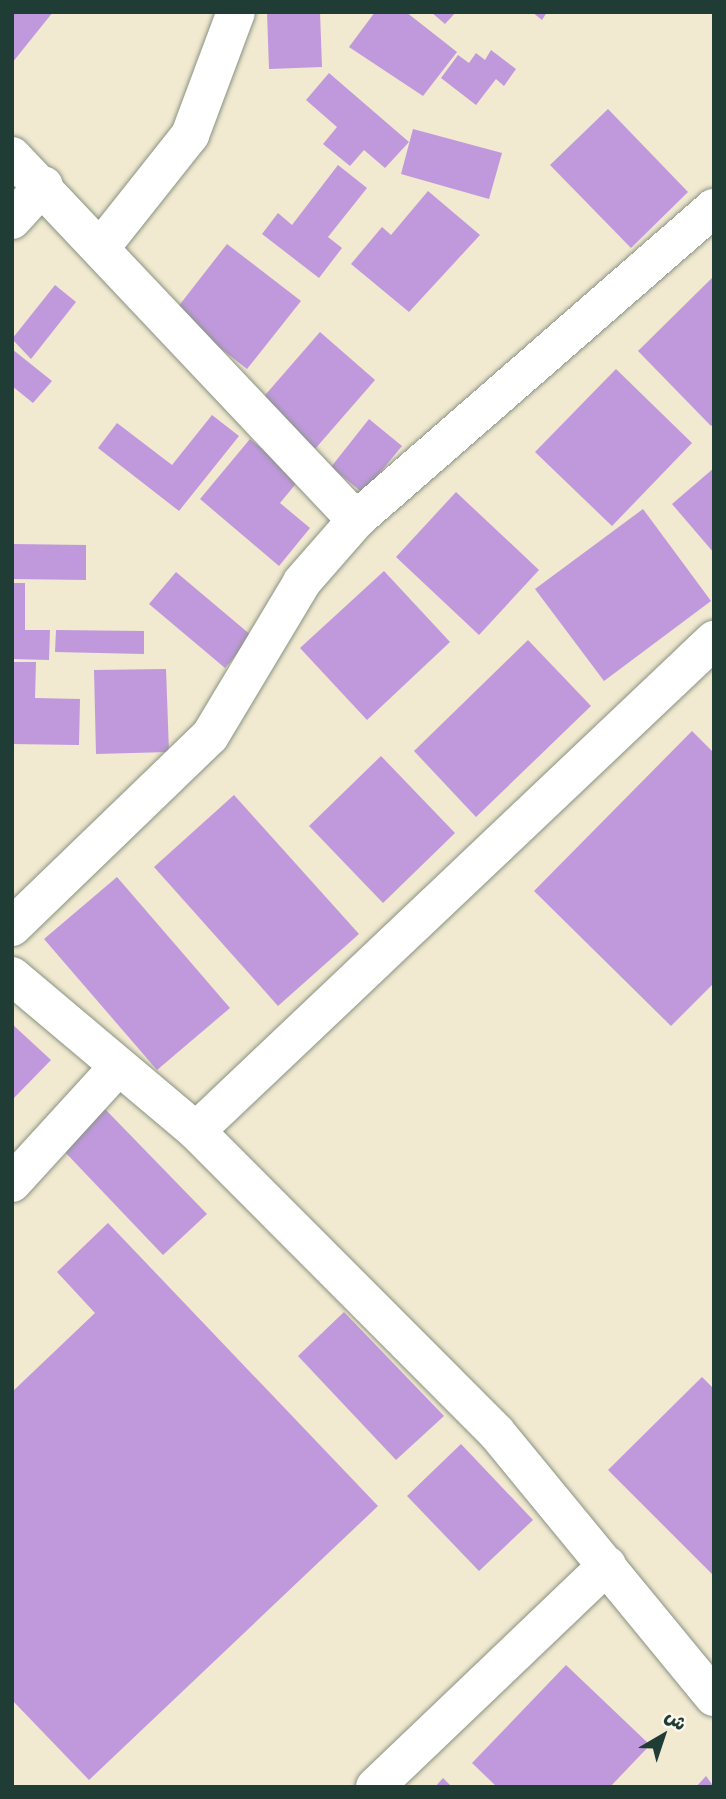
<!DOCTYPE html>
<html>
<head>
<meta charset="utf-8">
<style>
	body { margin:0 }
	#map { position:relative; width:726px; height:1799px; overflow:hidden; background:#f1e9d0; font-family:"Patrick Hand","Playpen Sans Arabic",sans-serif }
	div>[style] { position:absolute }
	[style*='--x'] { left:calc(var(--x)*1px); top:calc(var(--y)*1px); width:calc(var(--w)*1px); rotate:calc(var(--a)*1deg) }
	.building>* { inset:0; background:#bf99dc }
	.roads { filter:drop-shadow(0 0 2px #889382) drop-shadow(0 0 2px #889382) }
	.minor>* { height:38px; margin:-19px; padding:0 19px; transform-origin:19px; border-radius:19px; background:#fff }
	span { translate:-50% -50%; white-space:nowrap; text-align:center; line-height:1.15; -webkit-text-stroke:7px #fbf7ec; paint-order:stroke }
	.frame { position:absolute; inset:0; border:14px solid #1f3d34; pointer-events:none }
	.north { position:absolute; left:628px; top:1701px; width:70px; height:70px; -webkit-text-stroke:5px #fbf7ec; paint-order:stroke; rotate:39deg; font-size:19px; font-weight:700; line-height:28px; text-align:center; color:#1f3d34 }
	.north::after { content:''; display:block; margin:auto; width:24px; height:32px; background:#1f3d34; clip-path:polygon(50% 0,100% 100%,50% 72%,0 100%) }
</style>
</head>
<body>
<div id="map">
	<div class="building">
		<i style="clip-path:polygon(12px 12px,53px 12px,12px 63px)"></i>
		<i style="clip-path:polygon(267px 12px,320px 12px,322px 67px,269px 69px)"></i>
		<i style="clip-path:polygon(375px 12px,406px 12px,457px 52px,423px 96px,349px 47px)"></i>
		<i style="clip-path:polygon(431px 12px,456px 12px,445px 24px)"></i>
		<i style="clip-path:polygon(532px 12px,547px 12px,542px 20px)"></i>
		<i style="clip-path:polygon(491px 50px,516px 69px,504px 86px,496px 79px,476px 105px,441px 78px,458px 55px,469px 63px,476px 53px,485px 60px)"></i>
		<i style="clip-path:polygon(329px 73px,409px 142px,385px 168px,364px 150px,350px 166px,323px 144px,337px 127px,306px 100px)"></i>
		<i style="clip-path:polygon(608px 109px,688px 192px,631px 248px,550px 165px)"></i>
		<i style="clip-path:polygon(413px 129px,502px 153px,489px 199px,401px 174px)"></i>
		<i style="clip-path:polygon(338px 165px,367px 188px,328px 237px,342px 248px,319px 278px,262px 234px,278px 213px,292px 225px)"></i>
		<i style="clip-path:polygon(428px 191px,480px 235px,409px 312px,351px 264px,382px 227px,391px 235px)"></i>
		<i style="clip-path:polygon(227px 244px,301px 301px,247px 369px,174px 312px)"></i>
		<i style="clip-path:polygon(714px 276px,714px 423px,711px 426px,638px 351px)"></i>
		<i style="clip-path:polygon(55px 285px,76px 302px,31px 359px,12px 339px)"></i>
		<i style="clip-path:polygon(320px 332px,375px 380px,315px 449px,260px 401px)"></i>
		<i style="clip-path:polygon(12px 349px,52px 381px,33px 403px,12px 386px)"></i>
		<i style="clip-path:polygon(616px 369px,692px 443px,612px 526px,535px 452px)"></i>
		<i style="clip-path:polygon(212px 415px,239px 436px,179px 511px,98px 448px,117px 423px,172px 465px)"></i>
		<i style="clip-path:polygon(369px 419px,402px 446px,363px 493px,331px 467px)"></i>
		<i style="clip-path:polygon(250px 439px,299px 480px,280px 503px,310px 528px,279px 566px,200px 499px)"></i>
		<i style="clip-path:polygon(714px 468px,714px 553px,672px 504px)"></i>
		<i style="clip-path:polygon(456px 492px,539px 570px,479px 635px,396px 557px)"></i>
		<i style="clip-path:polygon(643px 509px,711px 601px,604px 681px,535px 589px)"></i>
		<i style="clip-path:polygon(12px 544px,86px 545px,86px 580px,12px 579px)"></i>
		<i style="clip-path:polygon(384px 571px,450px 642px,367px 720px,300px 648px)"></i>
		<i style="clip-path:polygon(176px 572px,252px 636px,225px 668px,149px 604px)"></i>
		<i style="clip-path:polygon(12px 583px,25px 583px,25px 630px,50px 630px,49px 660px,12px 659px)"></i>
		<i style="clip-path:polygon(56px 630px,144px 631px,144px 654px,55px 652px)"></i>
		<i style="clip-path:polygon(528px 640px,591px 706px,476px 817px,414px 751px)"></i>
		<i style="clip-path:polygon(12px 662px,36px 662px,35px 698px,80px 699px,79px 745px,12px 744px)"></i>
		<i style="clip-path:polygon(166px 669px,169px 752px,96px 754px,94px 670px)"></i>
		<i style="clip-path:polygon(692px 731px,714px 753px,714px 983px,671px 1026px,534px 891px)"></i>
		<i style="clip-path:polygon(381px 756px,455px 833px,383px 903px,309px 826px)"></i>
		<i style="clip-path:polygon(234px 795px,359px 934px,278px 1006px,154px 867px)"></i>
		<i style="clip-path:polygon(117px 877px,230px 1008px,157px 1070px,44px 939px)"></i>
		<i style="clip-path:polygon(12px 1024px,51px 1060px,12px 1100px)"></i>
		<i style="clip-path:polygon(105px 1109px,207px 1214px,163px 1255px,63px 1150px)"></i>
		<i style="clip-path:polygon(108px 1223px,378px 1506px,89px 1780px,12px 1700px,12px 1392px,95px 1313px,57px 1272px)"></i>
		<i style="clip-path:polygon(344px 1312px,444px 1416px,396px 1460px,298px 1356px)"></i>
		<i style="clip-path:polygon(702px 1377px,714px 1389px,714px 1576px,608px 1470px)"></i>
		<i style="clip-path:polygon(461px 1444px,533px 1520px,479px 1571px,407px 1496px)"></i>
		<i style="clip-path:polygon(566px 1665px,650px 1745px,610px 1787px,497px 1787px,472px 1763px)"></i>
		<i style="clip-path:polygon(706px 1776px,714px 1787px,696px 1787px)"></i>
		<i style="clip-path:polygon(443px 1778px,452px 1787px,435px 1787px)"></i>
	</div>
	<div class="roads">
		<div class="minor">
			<i style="--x:12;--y:156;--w:501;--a:46.62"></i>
			<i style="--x:12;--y:220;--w:47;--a:-47.6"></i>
			<i style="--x:102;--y:246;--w:142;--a:-51.6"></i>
			<i style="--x:190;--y:135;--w:131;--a:-69.5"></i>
			<i style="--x:12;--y:927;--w:275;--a:-44"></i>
			<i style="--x:210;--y:736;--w:179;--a:-59.1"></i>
			<i style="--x:302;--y:582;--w:82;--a:-48.9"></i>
			<i style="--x:356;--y:520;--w:475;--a:-41.1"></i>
			<i style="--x:12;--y:976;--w:241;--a:40.1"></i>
			<i style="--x:196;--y:1131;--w:714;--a:-43.47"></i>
			<i style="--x:196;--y:1131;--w:425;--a:45.1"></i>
			<i style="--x:496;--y:1432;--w:343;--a:50.6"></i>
			<i style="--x:12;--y:1183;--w:157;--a:-47.6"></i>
			<i style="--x:375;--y:1787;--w:321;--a:-43.7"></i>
		</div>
	</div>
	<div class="frame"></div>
	<div class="north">ش</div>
</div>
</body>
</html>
